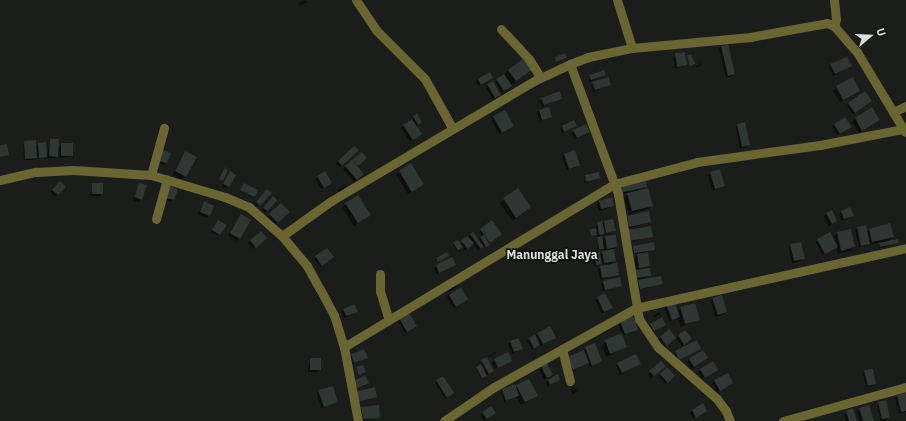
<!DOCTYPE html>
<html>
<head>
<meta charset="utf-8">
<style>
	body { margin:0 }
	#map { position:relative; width:906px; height:421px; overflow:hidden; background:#1a1d19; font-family:"IBM Plex Sans",sans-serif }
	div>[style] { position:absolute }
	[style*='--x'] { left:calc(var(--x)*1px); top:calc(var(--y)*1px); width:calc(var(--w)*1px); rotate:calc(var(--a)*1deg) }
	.shadow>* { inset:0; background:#0007 }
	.building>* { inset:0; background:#303634 }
	.minor>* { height:9px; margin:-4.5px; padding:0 4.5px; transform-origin:4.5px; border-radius:4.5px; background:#696632 }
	span { translate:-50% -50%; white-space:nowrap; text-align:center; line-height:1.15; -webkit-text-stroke:3.5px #111410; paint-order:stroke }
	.quarter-label { font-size:12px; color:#dcdfdc; font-weight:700 }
	.north { position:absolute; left:850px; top:16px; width:40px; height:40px; -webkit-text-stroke:3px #111410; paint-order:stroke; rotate:71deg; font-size:11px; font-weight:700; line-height:16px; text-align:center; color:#dcdfdc }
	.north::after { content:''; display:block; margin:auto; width:14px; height:18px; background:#dcdfdc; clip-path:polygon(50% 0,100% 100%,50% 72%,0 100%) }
</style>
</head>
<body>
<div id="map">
	<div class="shadow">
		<i style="clip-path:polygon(305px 0,308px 2px,300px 6px,298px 3px)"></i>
		<i style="clip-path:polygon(721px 46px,734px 74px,732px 76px,726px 78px,719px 49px)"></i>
		<i style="clip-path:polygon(684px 53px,686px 65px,675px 68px,673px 57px)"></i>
		<i style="clip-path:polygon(701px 63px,702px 65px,697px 68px,696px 66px)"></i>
		<i style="clip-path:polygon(831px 65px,850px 66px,833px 76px,829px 67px)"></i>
		<i style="clip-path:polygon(531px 70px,512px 84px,505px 77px,511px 86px,502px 93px,495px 82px,508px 71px)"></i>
		<i style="clip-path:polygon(590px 75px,605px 75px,589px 82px)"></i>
		<i style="clip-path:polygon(492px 78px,478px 86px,476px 82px,478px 79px)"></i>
		<i style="clip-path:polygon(593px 83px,610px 84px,593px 92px,591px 85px)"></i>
		<i style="clip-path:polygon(488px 85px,500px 95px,493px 100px,486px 87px)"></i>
		<i style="clip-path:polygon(837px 87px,859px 90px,840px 102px,833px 91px)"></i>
		<i style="clip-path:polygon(542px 98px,561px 98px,542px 107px,539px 101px)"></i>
		<i style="clip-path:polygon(869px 103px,853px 114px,847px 106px,849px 104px)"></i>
		<i style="clip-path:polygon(539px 110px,551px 116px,540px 121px,537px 113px)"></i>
		<i style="clip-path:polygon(504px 111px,512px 126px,499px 134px,491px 119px)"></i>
		<i style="clip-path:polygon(416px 115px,420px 123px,416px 126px,421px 134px,410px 142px,401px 128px)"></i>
		<i style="clip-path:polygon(855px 118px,878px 120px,859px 133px,852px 122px)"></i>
		<i style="clip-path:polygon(574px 122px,575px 126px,573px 128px,562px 133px,560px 129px,562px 127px)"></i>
		<i style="clip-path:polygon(835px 124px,848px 129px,838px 135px,832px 127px)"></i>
		<i style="clip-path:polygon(585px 125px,589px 132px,574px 140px,571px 133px)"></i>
		<i style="clip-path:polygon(738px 125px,749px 145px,747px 147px,740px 149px,736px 127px)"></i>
		<i style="clip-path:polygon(50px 140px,58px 148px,62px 144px,72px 156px,59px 158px,59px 154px,55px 158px,47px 158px,47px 155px,38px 159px,37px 156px,34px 160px,24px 160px,23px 144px,25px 142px,35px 147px,39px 144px,47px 155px)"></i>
		<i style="clip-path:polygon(354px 147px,357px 150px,339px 167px,336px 164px)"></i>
		<i style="clip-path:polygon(163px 151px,169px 153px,164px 165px,158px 163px)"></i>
		<i style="clip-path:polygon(185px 152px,185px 177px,182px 180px,172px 175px)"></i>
		<i style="clip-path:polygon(362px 153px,366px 158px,356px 167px,362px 174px,354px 182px,343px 169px)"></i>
		<i style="clip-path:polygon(564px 155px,579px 165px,567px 170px,562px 157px)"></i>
		<i style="clip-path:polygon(720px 170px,724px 186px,712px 191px,708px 175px)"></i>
		<i style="clip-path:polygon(325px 172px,329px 185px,321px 189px,315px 179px)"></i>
		<i style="clip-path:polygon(400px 172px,423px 184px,408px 194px,396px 175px)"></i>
		<i style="clip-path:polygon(228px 175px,235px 175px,226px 189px,222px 186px)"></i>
		<i style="clip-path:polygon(585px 176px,599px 178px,584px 183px)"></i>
		<i style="clip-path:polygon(60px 182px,65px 187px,55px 197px,50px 192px)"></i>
		<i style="clip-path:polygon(93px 184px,102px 193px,100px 196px,91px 196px)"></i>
		<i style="clip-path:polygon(139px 184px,145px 186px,139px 202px,132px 200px)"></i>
		<i style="clip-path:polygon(346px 185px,347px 188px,338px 192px,338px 189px)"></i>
		<i style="clip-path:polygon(646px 187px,643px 190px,652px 205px,648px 209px,629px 214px,624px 198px,630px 192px,618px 195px,616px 189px)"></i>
		<i style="clip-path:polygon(518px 189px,530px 207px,512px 221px,500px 203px)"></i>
		<i style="clip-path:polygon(167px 190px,173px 200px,171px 202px,164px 200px)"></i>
		<i style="clip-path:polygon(240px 191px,254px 198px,239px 192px)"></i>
		<i style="clip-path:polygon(267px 191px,270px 193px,257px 207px,254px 204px)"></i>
		<i style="clip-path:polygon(358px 196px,369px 215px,354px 226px,342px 207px)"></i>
		<i style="clip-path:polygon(273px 198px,276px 200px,265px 213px,262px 210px)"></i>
		<i style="clip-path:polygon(600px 201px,613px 206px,599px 211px,597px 204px)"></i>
		<i style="clip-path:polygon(204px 202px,213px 206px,207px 218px,198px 214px)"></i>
		<i style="clip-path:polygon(281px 204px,288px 212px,275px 225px,267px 217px)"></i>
		<i style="clip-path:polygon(842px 212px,852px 215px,842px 221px,839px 214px)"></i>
		<i style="clip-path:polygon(827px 214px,836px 221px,829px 226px,824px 216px)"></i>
		<i style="clip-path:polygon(241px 215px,239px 238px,237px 241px,228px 236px)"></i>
		<i style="clip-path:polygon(627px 217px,650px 222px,627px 229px,625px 220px)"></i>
		<i style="clip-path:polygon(604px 222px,615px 231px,601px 236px,602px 241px,605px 237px,616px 247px,613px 249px,615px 260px,610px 265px,618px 274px,600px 280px,598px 269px,608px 264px,602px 263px,594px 267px,592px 256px,605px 252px,604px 247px,598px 250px,597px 234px,590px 236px,589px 231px,596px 229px,597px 223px,602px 224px)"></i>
		<i style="clip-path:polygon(216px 224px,220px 234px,218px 236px,211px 232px)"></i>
		<i style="clip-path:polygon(857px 228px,893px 237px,888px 242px,898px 243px,878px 249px,881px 242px,859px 247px,855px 230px)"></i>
		<i style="clip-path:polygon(481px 230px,499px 236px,478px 251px,473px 243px,465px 250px,462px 246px,457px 250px,453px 245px,458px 241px,460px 244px,473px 233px,482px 244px,479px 239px,482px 237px,479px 232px)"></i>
		<i style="clip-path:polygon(628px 231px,652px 236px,627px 243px)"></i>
		<i style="clip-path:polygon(261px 232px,264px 240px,253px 249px,248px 243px)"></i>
		<i style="clip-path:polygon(838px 233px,854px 247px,851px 251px,838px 254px,836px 247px,822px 255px,816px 242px,818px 240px,835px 243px,834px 236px)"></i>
		<i style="clip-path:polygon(791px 245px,803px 259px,801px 261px,792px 263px,789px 247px)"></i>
		<i style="clip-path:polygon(633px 246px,654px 249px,647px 252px,649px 265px,637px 269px,650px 276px,647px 278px,635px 280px,634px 274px,637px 271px,635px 257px,639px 253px,632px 254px)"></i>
		<i style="clip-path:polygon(316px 257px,330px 260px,320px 267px,314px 259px)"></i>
		<i style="clip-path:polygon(455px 265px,437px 274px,434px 268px,436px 266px)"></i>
		<i style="clip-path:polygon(639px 281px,662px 284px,638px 290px)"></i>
		<i style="clip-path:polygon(604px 282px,621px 285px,603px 291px,601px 284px)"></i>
		<i style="clip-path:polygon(454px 283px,457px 287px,449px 292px,446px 289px)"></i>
		<i style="clip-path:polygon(605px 294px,611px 308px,602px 314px,595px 300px)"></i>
		<i style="clip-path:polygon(449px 295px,467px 299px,454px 308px,447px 298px)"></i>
		<i style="clip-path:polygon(713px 299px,726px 312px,724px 314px,715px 317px,711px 301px)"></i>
		<i style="clip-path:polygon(666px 305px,677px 311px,680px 308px,698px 319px,681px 327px,678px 317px,669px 321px,664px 307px)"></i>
		<i style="clip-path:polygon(343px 309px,357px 311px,344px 318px,341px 312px)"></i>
		<i style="clip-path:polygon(660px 312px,660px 315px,653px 318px,653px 315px)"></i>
		<i style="clip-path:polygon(633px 318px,637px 329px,622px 336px,626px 347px,606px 357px,602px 345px,622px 334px,618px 324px)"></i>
		<i style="clip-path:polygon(400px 319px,416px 326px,405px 333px,398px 321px)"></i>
		<i style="clip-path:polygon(650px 325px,665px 325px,651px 333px,648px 327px)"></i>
		<i style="clip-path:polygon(669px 330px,673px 340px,664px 347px,658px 340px)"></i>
		<i style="clip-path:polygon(685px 331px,688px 341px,682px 346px,676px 338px)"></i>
		<i style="clip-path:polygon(538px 334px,555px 338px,532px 350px,527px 341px)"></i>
		<i style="clip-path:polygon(510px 342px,522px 349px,512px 354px,508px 344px)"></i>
		<i style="clip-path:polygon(594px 344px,601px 361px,590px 367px,588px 362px,571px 372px,566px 360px)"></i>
		<i style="clip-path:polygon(700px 349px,677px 361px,674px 354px,676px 352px)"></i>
		<i style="clip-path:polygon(496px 351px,496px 353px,488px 358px,489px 356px)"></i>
		<i style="clip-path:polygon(508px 354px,511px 361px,495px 369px,492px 362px)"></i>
		<i style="clip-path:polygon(352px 355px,366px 358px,352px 364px,350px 357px)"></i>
		<i style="clip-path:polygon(707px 358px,691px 369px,687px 362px,689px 360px)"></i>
		<i style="clip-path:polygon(310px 359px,320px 370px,318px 372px,308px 372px)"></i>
		<i style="clip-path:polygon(482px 361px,493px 371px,481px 378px,476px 368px,481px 365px)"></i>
		<i style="clip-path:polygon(661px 362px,664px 366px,651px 378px,648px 374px)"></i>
		<i style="clip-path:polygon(713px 363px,714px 372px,702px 379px,698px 372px)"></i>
		<i style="clip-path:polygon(618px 364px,640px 364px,620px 375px,616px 366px)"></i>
		<i style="clip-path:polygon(542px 366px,551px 375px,544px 380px,539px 369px)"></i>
		<i style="clip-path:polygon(667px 369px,674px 376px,665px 384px,659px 377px)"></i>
		<i style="clip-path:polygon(865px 371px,875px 384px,873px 386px,866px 387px,863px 373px)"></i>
		<i style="clip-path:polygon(548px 380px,559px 380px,548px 387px,546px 383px)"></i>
		<i style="clip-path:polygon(437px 381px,453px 393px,445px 399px,435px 383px)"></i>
		<i style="clip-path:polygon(715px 381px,732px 383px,717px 392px,712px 383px)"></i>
		<i style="clip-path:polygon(517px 386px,536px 396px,521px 405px,517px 397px,504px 402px,501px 392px)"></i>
		<i style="clip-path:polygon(574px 387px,577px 391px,573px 394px,570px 389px)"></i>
		<i style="clip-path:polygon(319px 391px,337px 402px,321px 408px,317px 393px)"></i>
		<i style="clip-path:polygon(906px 394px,906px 412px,899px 413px,895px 398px)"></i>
		<i style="clip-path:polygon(353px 395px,376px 397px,355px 403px)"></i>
		<i style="clip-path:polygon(879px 403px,889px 417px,887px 420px,880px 421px,877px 405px)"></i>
		<i style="clip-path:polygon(491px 407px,493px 415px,484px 421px,480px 415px)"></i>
		<i style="clip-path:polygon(362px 408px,379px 417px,361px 421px,360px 410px)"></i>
		<i style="clip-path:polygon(859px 409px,873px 421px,860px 421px,857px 412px)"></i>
		<i style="clip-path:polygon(692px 410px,706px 411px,694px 419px,690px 413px)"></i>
		<i style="clip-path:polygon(853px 410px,856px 421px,846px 421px,844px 414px)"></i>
	</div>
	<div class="building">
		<i style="clip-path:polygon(728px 44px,735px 74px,728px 76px,721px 46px)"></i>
		<i style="clip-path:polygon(685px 52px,687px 65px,677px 67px,675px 53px)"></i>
		<i style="clip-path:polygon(565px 53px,567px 58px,556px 62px,555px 57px)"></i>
		<i style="clip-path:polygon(691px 54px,695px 64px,690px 66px,687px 55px)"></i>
		<i style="clip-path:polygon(847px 57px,852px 66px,835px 74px,830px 64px)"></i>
		<i style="clip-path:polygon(524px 58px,532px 70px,516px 81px,508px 70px)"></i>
		<i style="clip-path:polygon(604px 70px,606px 75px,591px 80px,589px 75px)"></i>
		<i style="clip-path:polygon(490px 72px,493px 78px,481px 85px,478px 79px)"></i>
		<i style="clip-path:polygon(504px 74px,512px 86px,504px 91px,496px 79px)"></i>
		<i style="clip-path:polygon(609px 77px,611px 85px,595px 90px,592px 82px)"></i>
		<i style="clip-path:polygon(853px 77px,860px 91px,843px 100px,836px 86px)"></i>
		<i style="clip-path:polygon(493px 81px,501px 95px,495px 98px,487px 84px)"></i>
		<i style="clip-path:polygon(560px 91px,562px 99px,544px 105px,541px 98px)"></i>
		<i style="clip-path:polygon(865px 91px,872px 101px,855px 113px,848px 103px)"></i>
		<i style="clip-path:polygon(549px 107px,552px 117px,542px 120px,539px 110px)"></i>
		<i style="clip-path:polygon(872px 107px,880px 120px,862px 131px,855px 118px)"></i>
		<i style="clip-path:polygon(505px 110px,514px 126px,502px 133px,493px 116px)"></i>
		<i style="clip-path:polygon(417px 113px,422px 123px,418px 125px,413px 116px)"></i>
		<i style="clip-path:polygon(845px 117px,852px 127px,840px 134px,834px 124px)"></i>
		<i style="clip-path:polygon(412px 119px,422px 134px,413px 140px,403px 125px)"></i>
		<i style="clip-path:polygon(574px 120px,577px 126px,564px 132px,562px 126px)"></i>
		<i style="clip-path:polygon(745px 122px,750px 145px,742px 147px,737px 124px)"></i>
		<i style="clip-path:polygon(586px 124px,590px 132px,577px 138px,573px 130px)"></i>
		<i style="clip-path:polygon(50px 139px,59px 139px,58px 157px,49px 156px)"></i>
		<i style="clip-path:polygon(36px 140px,37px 158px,25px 159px,24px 141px)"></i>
		<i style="clip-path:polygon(46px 142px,47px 157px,39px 158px,38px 143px)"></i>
		<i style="clip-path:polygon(61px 143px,73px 143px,73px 156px,61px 156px)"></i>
		<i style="clip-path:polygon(7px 144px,9px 155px,0 157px,0 145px)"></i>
		<i style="clip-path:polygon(354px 146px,359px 150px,342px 166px,338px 161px)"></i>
		<i style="clip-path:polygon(163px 150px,171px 153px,167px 163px,159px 161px)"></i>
		<i style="clip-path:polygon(575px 150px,580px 165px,569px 169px,564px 154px)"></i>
		<i style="clip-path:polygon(185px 151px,197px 157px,186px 177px,175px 171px)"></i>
		<i style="clip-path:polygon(362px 152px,367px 158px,358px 166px,352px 160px)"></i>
		<i style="clip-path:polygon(352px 160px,364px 174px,357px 180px,345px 166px)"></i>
		<i style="clip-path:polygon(411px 163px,424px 184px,412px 192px,399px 171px)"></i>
		<i style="clip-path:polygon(225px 167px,228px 170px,223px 181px,219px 179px)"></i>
		<i style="clip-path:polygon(720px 169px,725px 186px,715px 189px,710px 172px)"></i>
		<i style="clip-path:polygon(230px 171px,236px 175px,229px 187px,223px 184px)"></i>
		<i style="clip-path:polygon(325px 171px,332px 183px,324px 188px,317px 176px)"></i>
		<i style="clip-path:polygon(599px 172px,600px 178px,586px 182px,585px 175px)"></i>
		<i style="clip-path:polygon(646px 180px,647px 187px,620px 193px,618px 186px)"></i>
		<i style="clip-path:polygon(60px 181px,66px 187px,58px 195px,52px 190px)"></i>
		<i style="clip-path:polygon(92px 183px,103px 183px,103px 194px,92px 194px)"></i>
		<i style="clip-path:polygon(139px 183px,147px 185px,142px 200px,134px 197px)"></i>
		<i style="clip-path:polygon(244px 183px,258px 190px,255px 197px,240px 190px)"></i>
		<i style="clip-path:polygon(169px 186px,178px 189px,174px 200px,166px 198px)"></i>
		<i style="clip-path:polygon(518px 188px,531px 207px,516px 218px,503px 198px)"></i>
		<i style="clip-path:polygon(648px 188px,653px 206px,632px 211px,627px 193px)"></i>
		<i style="clip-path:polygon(267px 189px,272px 193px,260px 206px,256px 202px)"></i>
		<i style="clip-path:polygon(358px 195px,371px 215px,358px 223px,345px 203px)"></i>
		<i style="clip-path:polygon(273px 196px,277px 200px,268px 211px,263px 208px)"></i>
		<i style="clip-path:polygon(612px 197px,614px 206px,601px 209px,599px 201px)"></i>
		<i style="clip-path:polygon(204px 201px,214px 206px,210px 216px,200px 212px)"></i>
		<i style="clip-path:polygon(281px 203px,290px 212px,278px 223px,269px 214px)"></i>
		<i style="clip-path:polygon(850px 207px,854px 216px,844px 219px,841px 211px)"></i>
		<i style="clip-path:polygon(832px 210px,837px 221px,832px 224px,826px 213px)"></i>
		<i style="clip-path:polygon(649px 211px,651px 222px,629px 227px,627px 216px)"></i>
		<i style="clip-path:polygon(241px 214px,251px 220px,240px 239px,230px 233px)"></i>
		<i style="clip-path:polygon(613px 219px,616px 231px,606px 233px,604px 221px)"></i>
		<i style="clip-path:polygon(218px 220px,227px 225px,220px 235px,212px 230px)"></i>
		<i style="clip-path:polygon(492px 220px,502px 234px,490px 243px,480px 229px)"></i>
		<i style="clip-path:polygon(602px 221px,605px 234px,599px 235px,597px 222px)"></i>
		<i style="clip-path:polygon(890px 223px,894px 237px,872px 242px,869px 229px)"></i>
		<i style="clip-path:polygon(866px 225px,870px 244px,861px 246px,857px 227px)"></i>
		<i style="clip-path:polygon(651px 226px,653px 237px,629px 241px,627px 230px)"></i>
		<i style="clip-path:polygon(596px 228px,597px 235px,591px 236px,589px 230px)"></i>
		<i style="clip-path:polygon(851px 229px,855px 247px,841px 251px,837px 232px)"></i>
		<i style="clip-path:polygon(261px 231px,267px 238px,256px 248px,250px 240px)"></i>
		<i style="clip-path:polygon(473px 232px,484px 247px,481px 249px,470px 234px)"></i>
		<i style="clip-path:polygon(830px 232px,838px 247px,825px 254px,817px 239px)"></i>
		<i style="clip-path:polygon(484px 235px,490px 245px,486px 247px,480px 237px)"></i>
		<i style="clip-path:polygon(616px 235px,617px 247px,607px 249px,605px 236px)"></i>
		<i style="clip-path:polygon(467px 236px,474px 243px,468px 249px,461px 241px)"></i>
		<i style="clip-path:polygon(602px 236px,604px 249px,599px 249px,597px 237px)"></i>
		<i style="clip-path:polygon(898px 239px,899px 243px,880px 247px,879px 243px)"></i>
		<i style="clip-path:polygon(458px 240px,463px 247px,458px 250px,453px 243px)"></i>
		<i style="clip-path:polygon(654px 242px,655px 250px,634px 253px,633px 246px)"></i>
		<i style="clip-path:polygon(801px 242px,805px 259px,794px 261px,790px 244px)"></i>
		<i style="clip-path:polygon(327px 248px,334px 257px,322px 266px,315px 256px)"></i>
		<i style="clip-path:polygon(614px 249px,616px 261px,604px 263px,602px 251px)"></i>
		<i style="clip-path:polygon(447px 252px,449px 256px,438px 262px,436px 258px)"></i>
		<i style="clip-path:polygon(600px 252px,602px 264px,596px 265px,594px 253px)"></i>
		<i style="clip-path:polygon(648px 252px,650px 266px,639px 268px,637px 254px)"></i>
		<i style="clip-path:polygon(452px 257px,456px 265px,439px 273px,436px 265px)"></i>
		<i style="clip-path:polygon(617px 263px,619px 275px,602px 278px,600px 266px)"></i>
		<i style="clip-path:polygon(650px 268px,651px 276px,637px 278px,636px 270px)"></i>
		<i style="clip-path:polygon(661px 276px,663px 284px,640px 289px,638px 280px)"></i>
		<i style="clip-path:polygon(620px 277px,622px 286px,605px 290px,603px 281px)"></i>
		<i style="clip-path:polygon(461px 287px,468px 299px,456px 307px,449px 295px)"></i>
		<i style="clip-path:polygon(605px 293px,613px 308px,604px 312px,597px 297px)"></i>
		<i style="clip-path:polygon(722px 295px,727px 312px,718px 315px,712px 298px)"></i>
		<i style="clip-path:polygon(674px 301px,680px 317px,672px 320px,666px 304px)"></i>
		<i style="clip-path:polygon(695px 303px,700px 320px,685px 324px,680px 307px)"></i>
		<i style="clip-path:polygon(355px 304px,358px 312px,346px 316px,343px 309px)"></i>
		<i style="clip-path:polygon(409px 313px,417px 326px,407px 332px,399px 318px)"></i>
		<i style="clip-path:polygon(633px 316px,638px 330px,625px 334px,620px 321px)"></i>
		<i style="clip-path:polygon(662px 317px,666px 325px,654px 331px,650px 324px)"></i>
		<i style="clip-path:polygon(550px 326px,556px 338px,543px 344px,537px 333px)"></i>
		<i style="clip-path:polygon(669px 329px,676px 338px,667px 346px,660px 337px)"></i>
		<i style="clip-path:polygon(685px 330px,692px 339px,684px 345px,678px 335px)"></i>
		<i style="clip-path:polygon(622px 333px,627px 347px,610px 354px,605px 340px)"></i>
		<i style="clip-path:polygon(535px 334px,540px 345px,534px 349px,529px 338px)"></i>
		<i style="clip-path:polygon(518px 338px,523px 349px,514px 352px,510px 341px)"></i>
		<i style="clip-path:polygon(697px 340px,701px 349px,679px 360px,675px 351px)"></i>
		<i style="clip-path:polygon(595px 343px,602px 361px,592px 366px,585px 347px)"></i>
		<i style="clip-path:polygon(364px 349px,368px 358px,354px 363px,351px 354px)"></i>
		<i style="clip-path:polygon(584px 350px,589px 363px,573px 370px,567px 357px)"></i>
		<i style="clip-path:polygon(703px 350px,708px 358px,694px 367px,689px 359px)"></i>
		<i style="clip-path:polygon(508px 352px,512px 361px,498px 368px,494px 359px)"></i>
		<i style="clip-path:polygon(636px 354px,641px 364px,622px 373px,617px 363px)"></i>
		<i style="clip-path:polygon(487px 357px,494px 371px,489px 374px,481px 360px)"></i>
		<i style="clip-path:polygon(310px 358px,321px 358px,321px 370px,310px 370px)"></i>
		<i style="clip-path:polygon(661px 361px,666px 366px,654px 376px,649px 371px)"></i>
		<i style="clip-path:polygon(713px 361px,718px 370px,705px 378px,700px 369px)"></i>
		<i style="clip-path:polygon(547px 363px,553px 375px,547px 378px,541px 366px)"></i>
		<i style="clip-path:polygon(481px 364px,487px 376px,482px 378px,476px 367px)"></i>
		<i style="clip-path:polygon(363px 365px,366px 372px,359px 375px,356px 367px)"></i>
		<i style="clip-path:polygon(667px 367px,675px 376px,668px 383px,660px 374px)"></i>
		<i style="clip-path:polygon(873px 369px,876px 384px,868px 386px,864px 370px)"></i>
		<i style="clip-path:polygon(728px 373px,733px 383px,720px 391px,714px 380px)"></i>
		<i style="clip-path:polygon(558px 374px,560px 380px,550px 385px,548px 380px)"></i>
		<i style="clip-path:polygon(365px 375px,369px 383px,357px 388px,354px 381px)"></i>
		<i style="clip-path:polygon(443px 376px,454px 393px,447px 398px,436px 380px)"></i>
		<i style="clip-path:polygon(529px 379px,538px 396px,525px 402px,516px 385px)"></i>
		<i style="clip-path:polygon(515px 384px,519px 396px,506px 401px,502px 389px)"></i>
		<i style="clip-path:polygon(333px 386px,338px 402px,324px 407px,318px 390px)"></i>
		<i style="clip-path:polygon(375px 387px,377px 397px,358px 402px,355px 392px)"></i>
		<i style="clip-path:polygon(906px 393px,906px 411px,901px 412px,897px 395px)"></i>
		<i style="clip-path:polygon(886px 400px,890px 418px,882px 419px,878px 402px)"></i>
		<i style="clip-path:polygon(703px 403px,707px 411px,696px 418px,692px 410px)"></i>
		<i style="clip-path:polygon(379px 405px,380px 418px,363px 419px,361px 407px)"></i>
		<i style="clip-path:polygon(869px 405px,874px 421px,863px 421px,859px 408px)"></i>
		<i style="clip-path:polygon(491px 406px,496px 413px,487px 419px,482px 412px)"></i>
		<i style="clip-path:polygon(853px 408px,857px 421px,849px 421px,846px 411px)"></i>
	</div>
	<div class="minor">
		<i style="--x:356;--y:0;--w:36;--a:56"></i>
		<i style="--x:376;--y:30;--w:69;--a:45"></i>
		<i style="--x:425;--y:79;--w:57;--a:60.8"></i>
		<i style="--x:617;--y:0;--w:50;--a:72.6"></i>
		<i style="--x:834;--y:0;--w:19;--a:84"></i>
		<i style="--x:836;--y:19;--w:7;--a:106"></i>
		<i style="--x:834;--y:26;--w:35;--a:49"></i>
		<i style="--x:857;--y:52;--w:93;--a:59"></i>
		<i style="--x:501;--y:29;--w:41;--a:47"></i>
		<i style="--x:529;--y:59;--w:22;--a:58"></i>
		<i style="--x:570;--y:64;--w:139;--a:69.7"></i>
		<i style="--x:618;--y:194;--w:127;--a:80.5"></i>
		<i style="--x:639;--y:319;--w:34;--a:56"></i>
		<i style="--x:658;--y:347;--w:79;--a:41.4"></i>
		<i style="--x:717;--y:399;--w:15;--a:53"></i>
		<i style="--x:726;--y:411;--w:11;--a:68"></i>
		<i style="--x:893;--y:112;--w:14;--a:-25"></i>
		<i style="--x:151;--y:175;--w:49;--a:-74.5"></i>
		<i style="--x:0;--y:180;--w:37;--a:-13"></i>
		<i style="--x:36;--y:172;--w:37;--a:-3"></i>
		<i style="--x:73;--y:170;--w:78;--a:3.7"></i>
		<i style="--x:151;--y:175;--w:77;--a:16.6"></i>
		<i style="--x:225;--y:197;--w:26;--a:23"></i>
		<i style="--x:249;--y:207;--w:44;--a:41.3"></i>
		<i style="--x:282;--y:236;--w:39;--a:50"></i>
		<i style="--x:307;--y:266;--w:26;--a:61"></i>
		<i style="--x:320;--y:289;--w:30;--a:62"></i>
		<i style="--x:334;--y:315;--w:34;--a:73"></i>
		<i style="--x:344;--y:347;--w:75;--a:79.3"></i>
		<i style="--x:156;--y:219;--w:41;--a:-74.6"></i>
		<i style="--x:282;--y:236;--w:60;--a:-35.5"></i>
		<i style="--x:331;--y:201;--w:238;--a:-30.6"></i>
		<i style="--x:536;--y:80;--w:38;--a:-25"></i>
		<i style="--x:570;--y:64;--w:19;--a:-21"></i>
		<i style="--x:588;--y:57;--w:45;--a:-11.6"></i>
		<i style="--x:632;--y:48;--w:119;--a:-5.3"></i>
		<i style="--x:750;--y:37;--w:78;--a:-10.3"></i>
		<i style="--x:827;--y:23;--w:8;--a:23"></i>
		<i style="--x:380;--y:274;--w:17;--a:90"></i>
		<i style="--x:380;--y:291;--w:30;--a:73"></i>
		<i style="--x:344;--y:347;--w:315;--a:-31.1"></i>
		<i style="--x:614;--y:184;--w:86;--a:-14.8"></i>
		<i style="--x:697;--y:162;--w:124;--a:-7.9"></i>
		<i style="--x:820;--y:145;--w:85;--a:-10.9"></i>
		<i style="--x:562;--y:349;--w:33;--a:76"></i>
		<i style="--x:444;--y:421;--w:60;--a:-34.2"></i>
		<i style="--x:494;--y:387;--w:162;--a:-29.1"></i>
		<i style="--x:636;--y:308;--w:277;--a:-12.5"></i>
		<i style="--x:783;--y:421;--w:128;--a:-15.5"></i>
	</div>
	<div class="quarter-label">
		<span style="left:552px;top:255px">Manunggal Jaya</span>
	</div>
	<div class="north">U</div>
</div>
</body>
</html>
